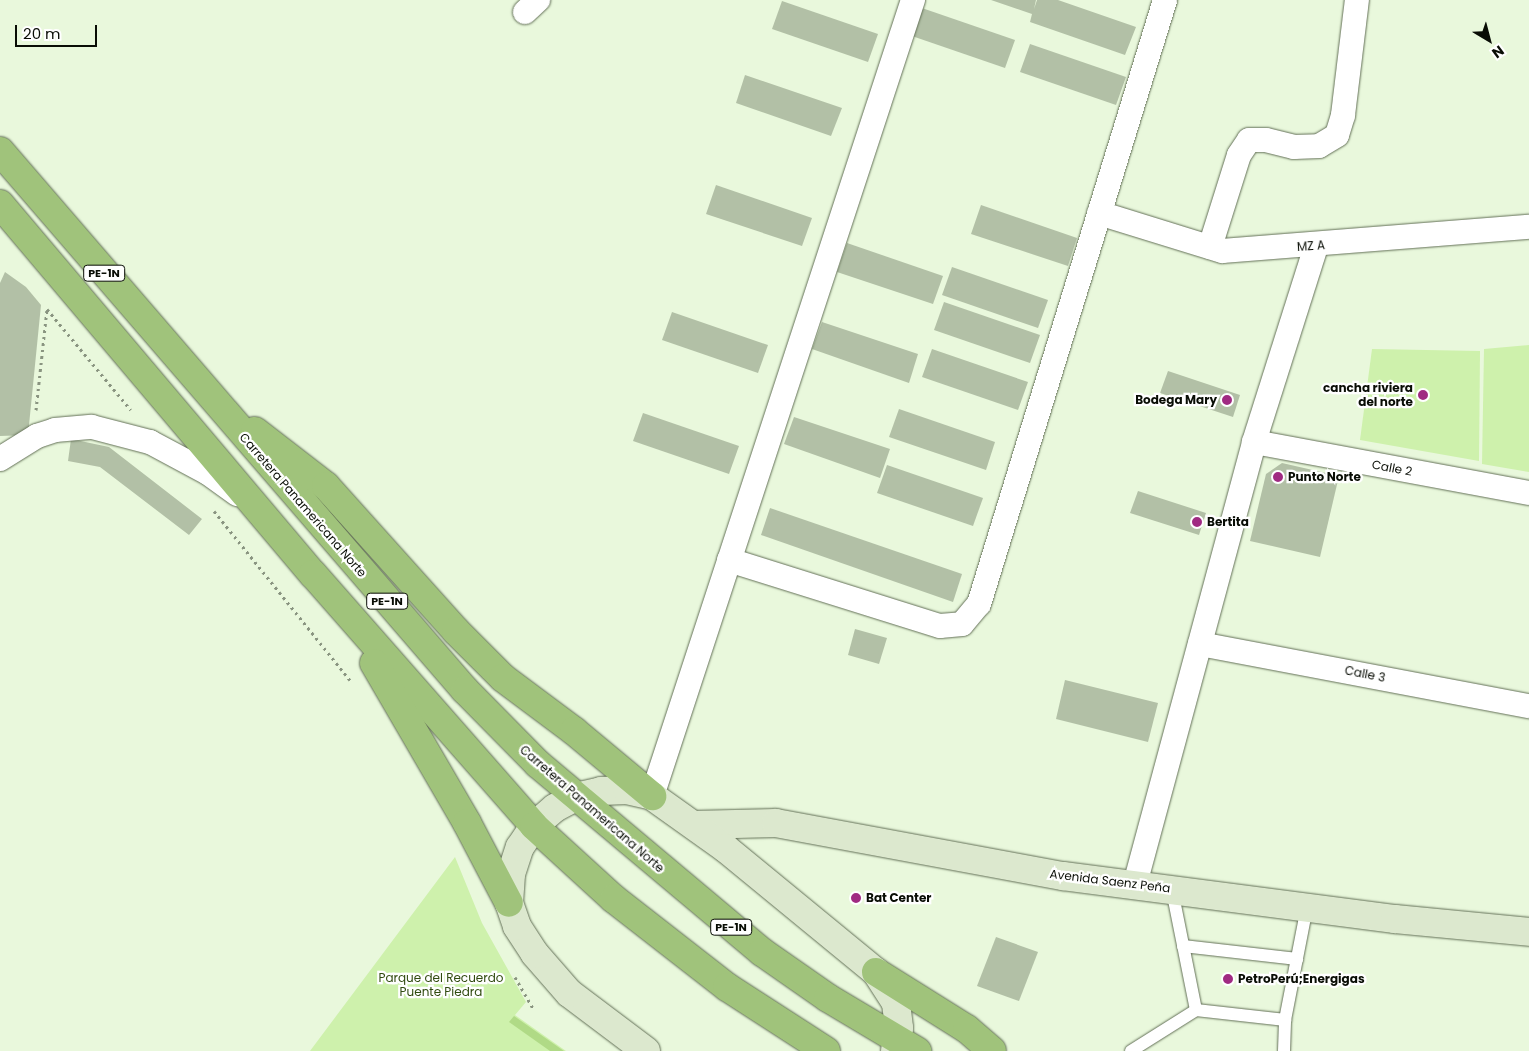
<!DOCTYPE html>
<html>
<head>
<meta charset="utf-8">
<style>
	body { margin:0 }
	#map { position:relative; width:1529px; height:1051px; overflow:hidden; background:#e9f8dc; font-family:Poppins,sans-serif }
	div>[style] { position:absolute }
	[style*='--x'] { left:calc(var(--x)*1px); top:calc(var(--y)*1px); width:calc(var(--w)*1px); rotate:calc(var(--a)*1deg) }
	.green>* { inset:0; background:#cef1ac }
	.water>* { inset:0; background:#b0da86 }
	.building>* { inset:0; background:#b2c0a6 }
	.path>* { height:3px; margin-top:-1.5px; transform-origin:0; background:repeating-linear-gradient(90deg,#899480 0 2.5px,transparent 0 6.5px) }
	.roads { filter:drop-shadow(0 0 1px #637057) drop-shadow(0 0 1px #637057) }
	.service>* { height:12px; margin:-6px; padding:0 6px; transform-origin:6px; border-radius:6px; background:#fff }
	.minor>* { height:24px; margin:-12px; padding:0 12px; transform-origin:12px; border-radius:12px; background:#fff }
	.secondary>* { height:28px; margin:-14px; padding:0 14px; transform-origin:14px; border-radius:14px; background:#dce8ce }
	.trunk>* { height:28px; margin:-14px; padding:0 14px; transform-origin:14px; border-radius:14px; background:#a0c37b }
	.dots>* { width:14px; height:14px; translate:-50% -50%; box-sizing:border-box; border:2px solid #fff; border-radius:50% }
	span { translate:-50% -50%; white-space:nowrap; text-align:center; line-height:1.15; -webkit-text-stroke:4.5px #fff; paint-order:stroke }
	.shield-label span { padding:1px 4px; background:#fff; border:1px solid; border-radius:4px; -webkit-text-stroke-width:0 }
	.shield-label { font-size:11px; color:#090d05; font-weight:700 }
	.street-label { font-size:12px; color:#090d05 }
	.poi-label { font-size:12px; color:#090d05; font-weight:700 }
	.right { translate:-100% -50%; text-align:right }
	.left { translate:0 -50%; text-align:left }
	.park-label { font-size:12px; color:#314b10 }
	.north { position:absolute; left:1464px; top:15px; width:50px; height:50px; -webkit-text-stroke:4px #fff; paint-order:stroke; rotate:143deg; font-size:14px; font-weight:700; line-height:20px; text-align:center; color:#090d05 }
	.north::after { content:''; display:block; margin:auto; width:18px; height:22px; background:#090d05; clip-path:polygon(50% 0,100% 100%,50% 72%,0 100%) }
	.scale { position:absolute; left:15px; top:25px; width:82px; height:22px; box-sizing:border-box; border:2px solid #090d05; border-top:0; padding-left:6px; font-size:15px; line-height:18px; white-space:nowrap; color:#090d05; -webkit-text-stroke:4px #fff; paint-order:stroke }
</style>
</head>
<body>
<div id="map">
	<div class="green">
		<i style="clip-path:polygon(1529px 345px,1529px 472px,1482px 464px,1484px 349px)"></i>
		<i style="clip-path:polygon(1372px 349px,1480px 351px,1479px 461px,1360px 440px)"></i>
		<i style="clip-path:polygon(455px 857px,482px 923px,526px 1002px,515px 1015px,566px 1051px,310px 1051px)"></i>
	</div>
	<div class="water">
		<i style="clip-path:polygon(514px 1016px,564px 1051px,550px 1051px,509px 1022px)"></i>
	</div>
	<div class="building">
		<i style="clip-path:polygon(991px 0,1036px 0,1034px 9px,1037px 0,1058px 0,1136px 27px,1125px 55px,1030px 22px,1032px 14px)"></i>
		<i style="clip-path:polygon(782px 1px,878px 34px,868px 62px,772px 29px)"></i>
		<i style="clip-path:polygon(919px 7px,1015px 40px,1005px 68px,909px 35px)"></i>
		<i style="clip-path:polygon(1030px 44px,1126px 77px,1116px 105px,1020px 72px)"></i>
		<i style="clip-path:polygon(745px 75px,842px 108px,831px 136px,736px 103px)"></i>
		<i style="clip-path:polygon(716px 185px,812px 218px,802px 246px,706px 214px)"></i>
		<i style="clip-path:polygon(981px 205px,1077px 238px,1068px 266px,971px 234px)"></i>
		<i style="clip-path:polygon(847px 243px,943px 276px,933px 304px,837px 272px)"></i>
		<i style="clip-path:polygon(952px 267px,1048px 300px,1038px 328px,942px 295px)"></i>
		<i style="clip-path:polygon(5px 272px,26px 287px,41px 305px,28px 435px,0 436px,0 283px)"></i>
		<i style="clip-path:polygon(944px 302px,1040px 335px,1030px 363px,934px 330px)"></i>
		<i style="clip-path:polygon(672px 312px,768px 345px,758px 373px,662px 340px)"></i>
		<i style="clip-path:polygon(822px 322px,918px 354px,909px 383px,812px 349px)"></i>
		<i style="clip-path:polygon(932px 349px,1028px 382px,1018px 410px,922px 377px)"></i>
		<i style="clip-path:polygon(1168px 371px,1240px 395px,1233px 417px,1160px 393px)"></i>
		<i style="clip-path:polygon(899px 409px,995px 442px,986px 470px,889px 437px)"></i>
		<i style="clip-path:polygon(643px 413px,739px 446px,729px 474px,633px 441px)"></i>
		<i style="clip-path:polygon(794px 417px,890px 449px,880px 478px,784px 444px)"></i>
		<i style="clip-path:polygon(71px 439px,109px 447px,202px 519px,189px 535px,100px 467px,68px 461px)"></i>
		<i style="clip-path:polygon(1282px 463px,1339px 476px,1320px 557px,1250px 541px,1266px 474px)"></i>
		<i style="clip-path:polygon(887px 465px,983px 498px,973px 526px,877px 493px)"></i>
		<i style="clip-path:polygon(1138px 491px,1206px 513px,1199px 535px,1130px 513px)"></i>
		<i style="clip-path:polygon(770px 508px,962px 574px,953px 602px,761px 535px)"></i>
		<i style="clip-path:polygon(855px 629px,887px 638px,879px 664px,848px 655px)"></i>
		<i style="clip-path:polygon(1065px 680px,1158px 703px,1148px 742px,1056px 719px)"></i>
		<i style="clip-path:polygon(996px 937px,1038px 952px,1019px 1001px,977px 986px)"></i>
	</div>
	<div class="path">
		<i style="--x:47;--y:309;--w:131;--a:50.3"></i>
		<i style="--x:36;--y:410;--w:102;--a:-83.8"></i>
		<i style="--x:214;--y:511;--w:217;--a:51.2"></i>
		<i style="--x:515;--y:977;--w:36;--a:60"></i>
	</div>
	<div class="roads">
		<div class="service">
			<i style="--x:1172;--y:890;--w:122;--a:78.7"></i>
			<i style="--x:1183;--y:946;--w:115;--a:6.5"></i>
			<i style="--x:1131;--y:1051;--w:77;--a:-32.2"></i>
			<i style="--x:1196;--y:1010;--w:90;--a:6.4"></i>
			<i style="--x:1284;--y:1051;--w:31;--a:-88"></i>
			<i style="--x:1285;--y:1020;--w:115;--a:-79"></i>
		</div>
		<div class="minor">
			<i style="--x:525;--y:12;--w:18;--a:-43"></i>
			<i style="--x:1099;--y:213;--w:129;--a:17.2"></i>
			<i style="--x:1222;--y:251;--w:308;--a:-4.5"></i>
			<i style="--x:1210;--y:247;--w:96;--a:-72.5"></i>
			<i style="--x:1239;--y:155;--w:18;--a:-56"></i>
			<i style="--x:1249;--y:140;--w:17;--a:0"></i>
			<i style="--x:1266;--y:140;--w:29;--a:14"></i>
			<i style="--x:1294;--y:147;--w:25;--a:-2"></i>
			<i style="--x:1319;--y:146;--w:21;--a:-31"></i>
			<i style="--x:1337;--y:135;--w:21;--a:-73"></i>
			<i style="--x:1343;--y:115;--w:116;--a:-83.1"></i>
			<i style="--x:1254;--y:442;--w:280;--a:10.5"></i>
			<i style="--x:0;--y:459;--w:44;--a:-31.9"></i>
			<i style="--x:37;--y:436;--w:19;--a:-18"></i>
			<i style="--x:55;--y:430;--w:37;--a:-5"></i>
			<i style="--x:92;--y:427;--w:60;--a:14.5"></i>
			<i style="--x:150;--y:442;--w:66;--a:28.1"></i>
			<i style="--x:208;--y:473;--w:36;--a:36"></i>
			<i style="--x:729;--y:560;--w:221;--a:17.4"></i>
			<i style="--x:940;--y:626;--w:22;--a:-5"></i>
			<i style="--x:962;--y:624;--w:26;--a:-50"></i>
			<i style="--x:979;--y:604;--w:632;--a:-72.88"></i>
			<i style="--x:1200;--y:644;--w:335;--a:10.7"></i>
			<i style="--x:652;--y:796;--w:838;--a:-71.85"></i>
			<i style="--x:1135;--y:884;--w:458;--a:-74.9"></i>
			<i style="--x:1254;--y:442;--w:206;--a:-72.4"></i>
		</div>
		<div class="secondary">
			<i style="--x:694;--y:825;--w:82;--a:-1.4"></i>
			<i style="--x:776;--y:823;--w:292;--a:10.5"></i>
			<i style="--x:1063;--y:876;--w:335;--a:7.4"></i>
			<i style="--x:1395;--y:919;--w:135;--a:5.5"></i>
			<i style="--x:646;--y:1051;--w:96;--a:-143"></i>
			<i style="--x:569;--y:993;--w:52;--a:-131.1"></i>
			<i style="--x:535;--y:954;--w:33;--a:-123"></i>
			<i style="--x:517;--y:926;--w:24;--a:-109"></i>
			<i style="--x:509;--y:903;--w:29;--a:-86"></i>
			<i style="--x:511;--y:874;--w:28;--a:-72"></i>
			<i style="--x:520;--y:847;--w:25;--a:-56"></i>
			<i style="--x:534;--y:826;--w:28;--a:-41"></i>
			<i style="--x:555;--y:808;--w:24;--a:-28"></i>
			<i style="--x:576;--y:797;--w:26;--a:-13"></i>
			<i style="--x:601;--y:791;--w:26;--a:-2"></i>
			<i style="--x:627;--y:790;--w:26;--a:13"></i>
			<i style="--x:652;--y:796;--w:90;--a:35.5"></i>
			<i style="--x:725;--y:848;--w:195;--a:39.4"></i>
			<i style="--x:876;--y:972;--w:37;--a:57"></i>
			<i style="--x:896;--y:1003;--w:25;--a:83"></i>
			<i style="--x:899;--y:1028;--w:23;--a:100"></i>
		</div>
		<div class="trunk">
			<i style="--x:0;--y:151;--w:712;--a:49.22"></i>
			<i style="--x:465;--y:690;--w:104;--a:45.4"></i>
			<i style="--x:538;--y:764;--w:292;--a:40"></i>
			<i style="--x:762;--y:952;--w:80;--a:34.9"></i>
			<i style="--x:828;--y:998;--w:104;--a:30.8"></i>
			<i style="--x:0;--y:204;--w:485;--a:49.8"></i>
			<i style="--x:313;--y:574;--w:335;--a:48.7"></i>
			<i style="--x:534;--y:826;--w:108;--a:42.4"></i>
			<i style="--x:614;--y:899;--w:143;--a:37.9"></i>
			<i style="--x:727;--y:987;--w:118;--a:32.9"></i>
			<i style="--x:255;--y:431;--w:90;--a:37.8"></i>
			<i style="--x:326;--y:486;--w:195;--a:48.1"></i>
			<i style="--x:456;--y:631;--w:66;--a:45"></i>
			<i style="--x:503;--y:678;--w:89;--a:36.7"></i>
			<i style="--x:574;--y:731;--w:102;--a:39.8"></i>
			<i style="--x:374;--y:663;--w:185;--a:59.8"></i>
			<i style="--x:467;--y:823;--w:90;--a:62.3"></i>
			<i style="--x:876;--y:972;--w:107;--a:32.1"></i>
			<i style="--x:967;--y:1029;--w:33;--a:41"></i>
		</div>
	</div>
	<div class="dots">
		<i style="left:1423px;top:395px;background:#a02a82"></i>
		<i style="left:1227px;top:400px;background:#a02a82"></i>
		<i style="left:1278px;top:477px;background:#a02a82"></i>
		<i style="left:1197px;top:522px;background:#a02a82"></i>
		<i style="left:856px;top:898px;background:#a02a82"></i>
		<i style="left:1228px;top:979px;background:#a02a82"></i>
	</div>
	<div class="shield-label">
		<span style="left:104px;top:273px">PE-1N</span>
		<span style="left:387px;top:601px">PE-1N</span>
		<span style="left:731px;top:927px">PE-1N</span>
	</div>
	<div class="street-label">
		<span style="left:1311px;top:246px;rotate:-4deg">MZ A</span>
		<span style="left:1392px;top:468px;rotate:11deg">Calle 2</span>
		<span style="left:303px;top:505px;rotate:49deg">Carretera Panamericana Norte</span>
		<span style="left:1365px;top:674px;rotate:11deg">Calle 3</span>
		<span style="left:592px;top:809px;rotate:41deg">Carretera Panamericana Norte</span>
		<span style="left:1110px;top:881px;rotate:7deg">Avenida Saenz Peña</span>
	</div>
	<div class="poi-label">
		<span class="right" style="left:1413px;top:395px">cancha riviera<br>del norte</span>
		<span class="right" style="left:1217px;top:400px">Bodega Mary</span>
		<span class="left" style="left:1288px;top:477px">Punto Norte</span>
		<span class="left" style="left:1207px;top:522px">Bertita</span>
		<span class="left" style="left:866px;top:898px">Bat Center</span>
		<span class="left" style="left:1238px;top:979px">PetroPerú;Energigas</span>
	</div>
	<div class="park-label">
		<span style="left:441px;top:985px">Parque del Recuerdo<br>Puente Piedra</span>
	</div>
	<div class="north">N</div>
	<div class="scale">20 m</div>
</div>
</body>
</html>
